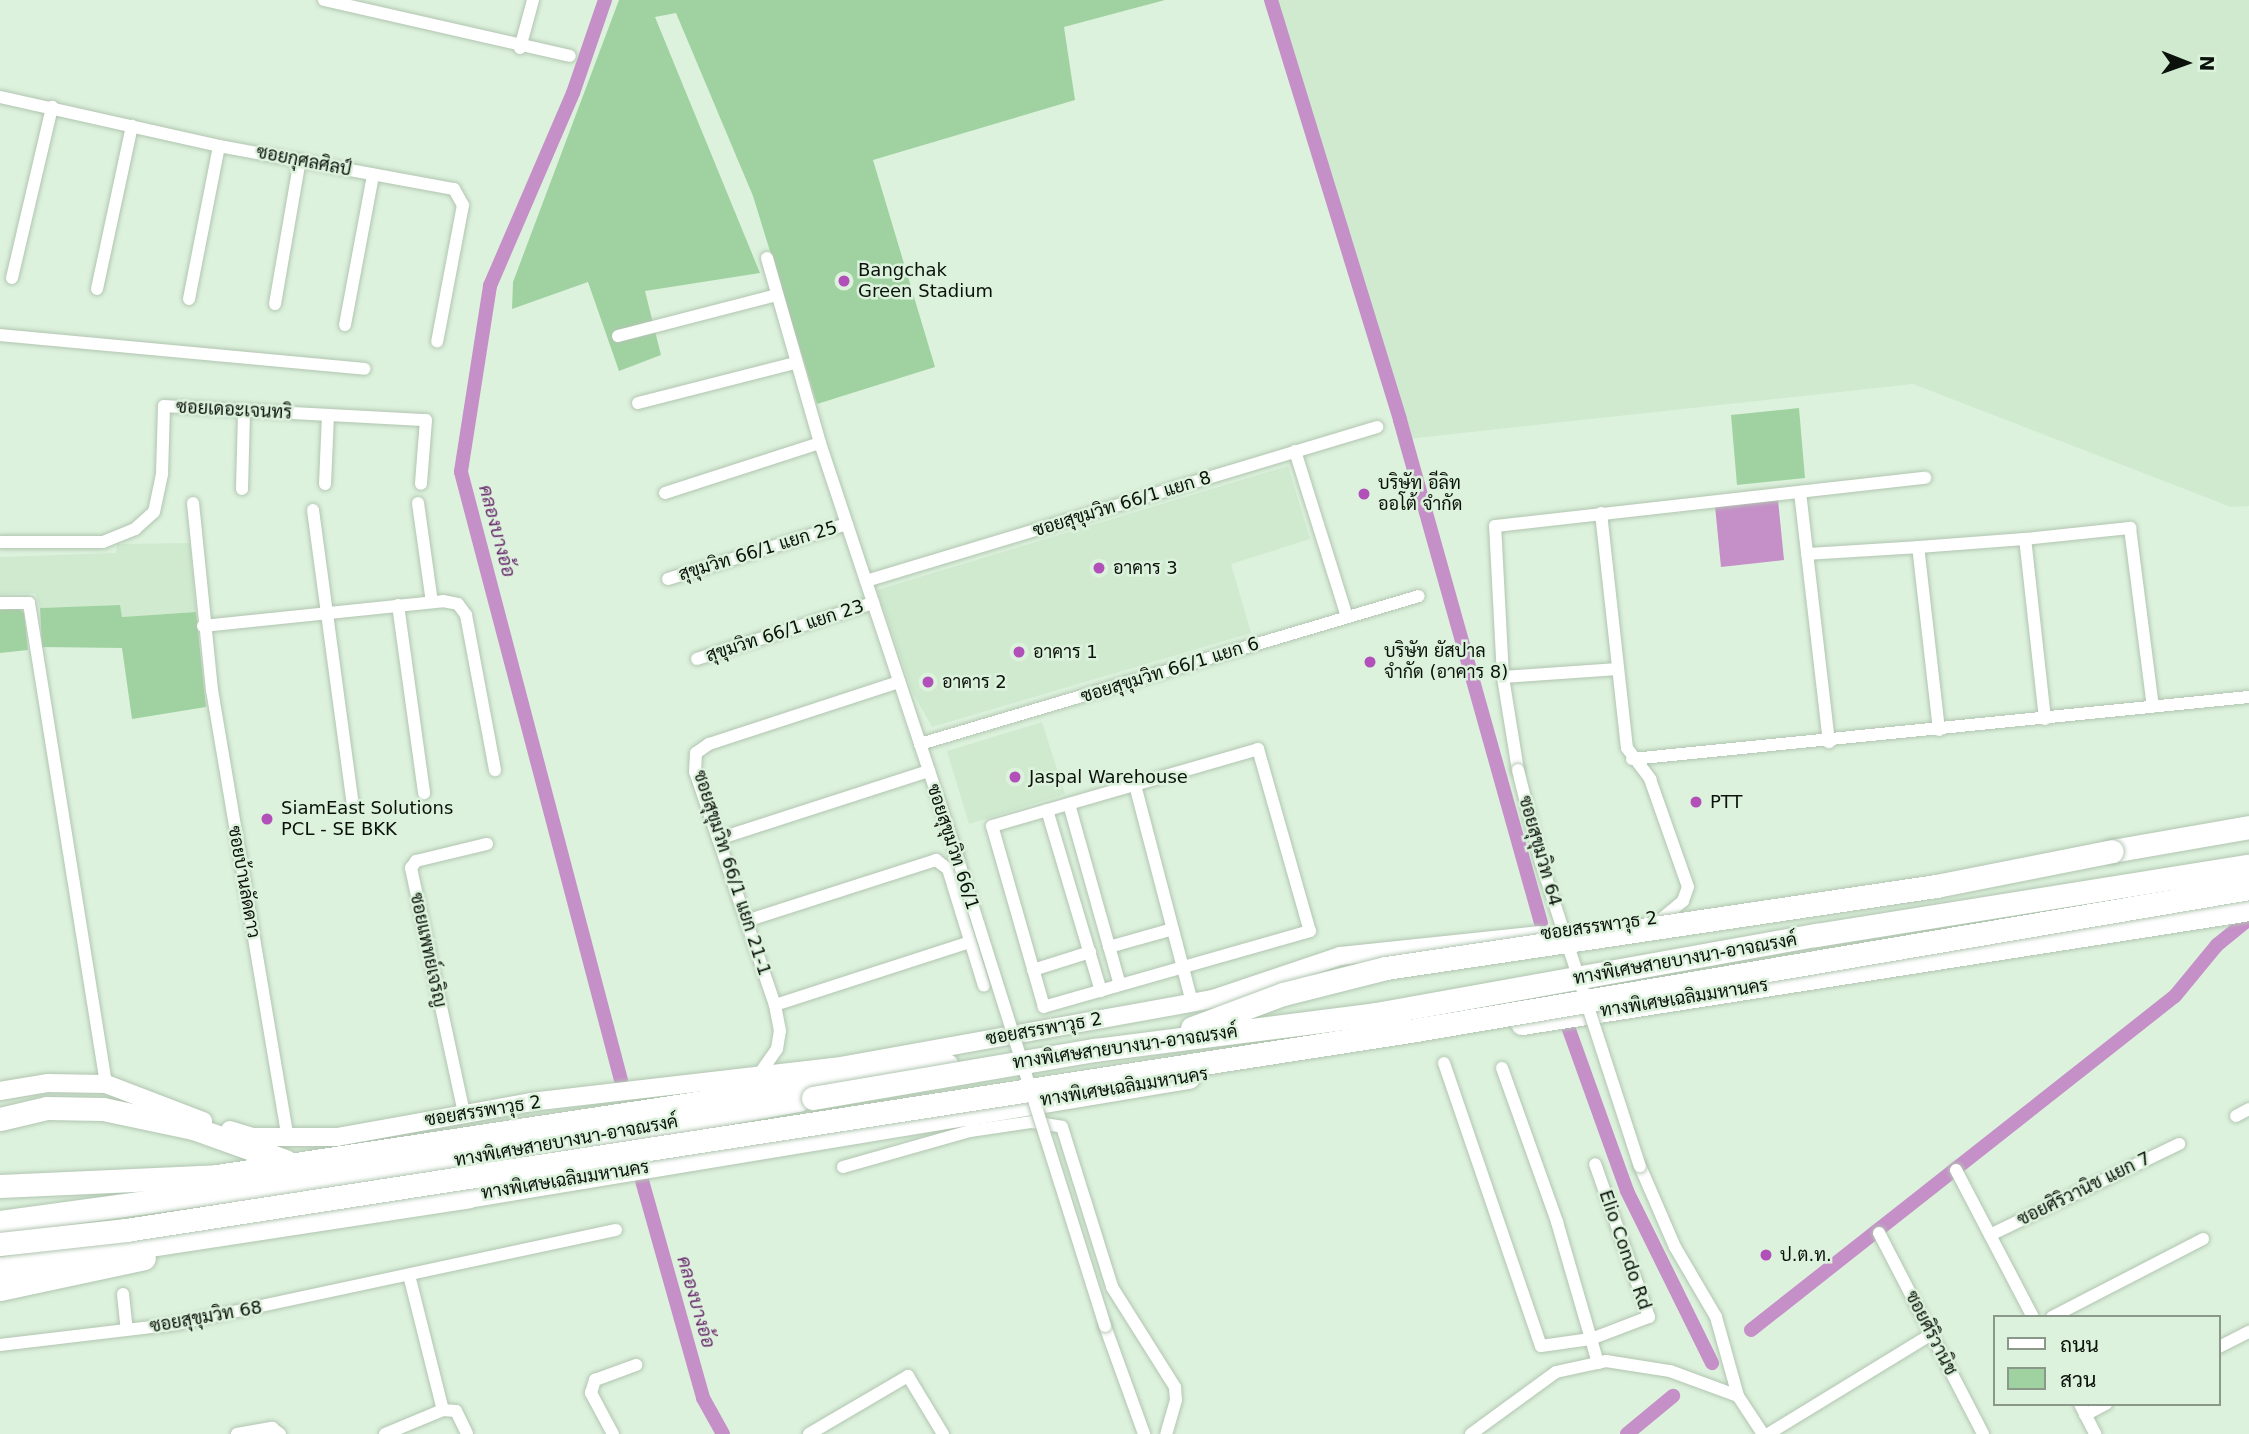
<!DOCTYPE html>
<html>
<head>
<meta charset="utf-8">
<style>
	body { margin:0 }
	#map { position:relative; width:2249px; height:1434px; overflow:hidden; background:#ddf2dd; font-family:"DejaVu Sans",Sarabun,sans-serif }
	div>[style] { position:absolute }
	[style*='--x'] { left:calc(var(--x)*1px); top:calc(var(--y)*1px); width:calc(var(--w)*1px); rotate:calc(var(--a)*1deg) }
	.built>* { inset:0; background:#cfeacf }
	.green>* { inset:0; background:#a0d2a1 }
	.water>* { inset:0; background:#c58fc8 }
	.canal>* { height:14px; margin:-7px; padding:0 7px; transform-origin:7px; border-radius:7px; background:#c58fc8 }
	.roads { filter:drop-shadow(0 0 2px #b1c5b1) drop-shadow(0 0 2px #b1c5b1) }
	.street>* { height:12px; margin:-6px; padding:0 6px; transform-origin:6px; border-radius:6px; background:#fff }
	.secondary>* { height:18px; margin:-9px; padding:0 9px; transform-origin:9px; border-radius:9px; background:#fff }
	.highway>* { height:23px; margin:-11.5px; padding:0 11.5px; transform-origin:11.5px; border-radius:11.5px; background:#fff }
	.bridges { filter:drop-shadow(0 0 2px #b1c5b1) drop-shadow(0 0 2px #b1c5b1) }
	.street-bridge>* { height:12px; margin:-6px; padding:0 6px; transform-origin:6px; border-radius:6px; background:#fff }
	.highway-bridge>* { height:23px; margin:-11.5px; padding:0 11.5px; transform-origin:11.5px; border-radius:11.5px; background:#fff }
	.dots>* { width:19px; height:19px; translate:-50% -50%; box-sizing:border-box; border:4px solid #ddf2dd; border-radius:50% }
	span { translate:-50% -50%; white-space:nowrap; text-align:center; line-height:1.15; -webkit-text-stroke:5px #ddf2dd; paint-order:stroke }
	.street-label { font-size:18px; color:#0b120b }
	.poi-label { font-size:18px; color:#0b120b }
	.left { translate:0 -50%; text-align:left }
	.water-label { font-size:19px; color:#67266c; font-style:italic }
	.legend { position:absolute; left:1993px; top:1315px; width:228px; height:91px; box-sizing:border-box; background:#ddf2dd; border:2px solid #899889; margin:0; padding:9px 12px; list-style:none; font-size:21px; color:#0b120b }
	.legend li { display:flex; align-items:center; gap:14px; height:35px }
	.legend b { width:35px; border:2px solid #899889 }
	.north { position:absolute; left:2151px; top:28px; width:70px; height:70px; -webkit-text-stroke:5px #ddf2dd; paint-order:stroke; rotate:91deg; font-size:19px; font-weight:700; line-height:28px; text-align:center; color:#0b120b }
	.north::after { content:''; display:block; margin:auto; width:24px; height:32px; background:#0b120b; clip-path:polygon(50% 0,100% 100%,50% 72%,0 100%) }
</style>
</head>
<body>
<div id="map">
	<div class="built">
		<i style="clip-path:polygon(1278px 0,2249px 0,2249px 506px,2231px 507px,1913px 384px,1407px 439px)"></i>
		<i style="clip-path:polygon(1288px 466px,1310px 539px,1231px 564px,1251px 633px,932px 727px,913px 693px,877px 590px)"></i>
		<i style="clip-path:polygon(190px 543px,196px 612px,122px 617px,119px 605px,40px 608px,35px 593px,0 594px,0 557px,116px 553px,117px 544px)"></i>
		<i style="clip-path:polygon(1042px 722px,1065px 794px,969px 824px,947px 751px)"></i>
	</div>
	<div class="green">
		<i style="clip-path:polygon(619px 0,1165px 0,1064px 27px,1075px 100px,873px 160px,935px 367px,817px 404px,753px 196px,676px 13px,655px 17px,760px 273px,645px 291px,661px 355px,619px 371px,588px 282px,512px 309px,513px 282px)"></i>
		<i style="clip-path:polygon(1799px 408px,1805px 478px,1737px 485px,1731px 415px)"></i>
		<i style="clip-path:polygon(120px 605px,122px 617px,196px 612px,206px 707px,132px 719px,122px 648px,42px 647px,40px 608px)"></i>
		<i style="clip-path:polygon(19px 609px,24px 613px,28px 650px,0 653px,0 610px)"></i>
	</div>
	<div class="water">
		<i style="clip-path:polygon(1778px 500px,1784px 560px,1721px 567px,1715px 506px)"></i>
	</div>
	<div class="canal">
		<i style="--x:605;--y:0;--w:98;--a:109"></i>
		<i style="--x:573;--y:93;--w:210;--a:113.3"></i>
		<i style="--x:490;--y:286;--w:188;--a:98.9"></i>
		<i style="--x:461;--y:472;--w:629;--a:75.26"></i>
		<i style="--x:1271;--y:0;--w:439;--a:72.9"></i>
		<i style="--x:1400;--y:420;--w:522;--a:74.34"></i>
		<i style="--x:1567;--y:1024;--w:177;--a:70.2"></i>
		<i style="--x:1627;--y:1191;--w:192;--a:63.7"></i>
		<i style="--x:641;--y:1177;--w:230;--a:74.3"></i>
		<i style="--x:703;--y:1398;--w:41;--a:60.9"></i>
		<i style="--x:1751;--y:1330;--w:540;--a:-38.23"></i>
		<i style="--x:2175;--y:996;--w:66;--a:-50.5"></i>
		<i style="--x:2217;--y:945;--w:41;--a:-39.1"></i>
		<i style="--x:1627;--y:1434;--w:60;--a:-39.6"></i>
	</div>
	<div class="roads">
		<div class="street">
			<i style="--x:324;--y:0;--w:252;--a:12.8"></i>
			<i style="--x:520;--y:48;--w:50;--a:-74.8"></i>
			<i style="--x:0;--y:97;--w:224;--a:12.6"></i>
			<i style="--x:219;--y:146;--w:239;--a:10.4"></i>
			<i style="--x:454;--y:189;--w:18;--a:61"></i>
			<i style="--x:463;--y:205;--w:139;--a:100.7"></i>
			<i style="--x:767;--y:258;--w:192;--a:74"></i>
			<i style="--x:820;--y:443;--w:432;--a:71.6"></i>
			<i style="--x:12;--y:278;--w:176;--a:-76.8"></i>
			<i style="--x:97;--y:289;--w:167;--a:-77.9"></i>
			<i style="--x:189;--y:299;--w:156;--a:-78.9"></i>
			<i style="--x:275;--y:304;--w:146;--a:-80.2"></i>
			<i style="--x:345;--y:325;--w:153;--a:-79.4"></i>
			<i style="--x:0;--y:335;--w:366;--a:5.3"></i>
			<i style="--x:618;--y:336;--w:164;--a:-14.5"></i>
			<i style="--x:638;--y:403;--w:162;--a:-14.3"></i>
			<i style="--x:1295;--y:451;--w:174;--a:72.6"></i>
			<i style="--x:325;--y:484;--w:68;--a:-87.5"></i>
			<i style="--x:242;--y:489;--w:78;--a:-88.5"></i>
			<i style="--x:1800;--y:492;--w:252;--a:83.4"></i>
			<i style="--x:665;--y:493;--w:163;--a:-17.9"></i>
			<i style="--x:193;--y:503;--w:188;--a:84.2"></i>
			<i style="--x:212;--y:690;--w:454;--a:80.4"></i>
			<i style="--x:418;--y:503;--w:100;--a:82"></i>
			<i style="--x:313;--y:510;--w:299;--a:82.3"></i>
			<i style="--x:1601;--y:513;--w:236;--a:83.7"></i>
			<i style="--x:1627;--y:748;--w:39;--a:53"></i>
			<i style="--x:1650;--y:779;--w:114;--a:70.6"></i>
			<i style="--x:1688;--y:887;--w:15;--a:110"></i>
			<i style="--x:1683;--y:901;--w:33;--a:140"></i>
			<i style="--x:0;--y:542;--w:103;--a:0"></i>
			<i style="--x:103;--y:542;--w:35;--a:-22"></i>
			<i style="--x:135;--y:529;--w:25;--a:-42"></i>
			<i style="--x:154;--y:512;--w:39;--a:-78"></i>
			<i style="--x:162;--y:474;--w:68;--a:-88.3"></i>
			<i style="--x:164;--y:406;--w:262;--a:3.1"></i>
			<i style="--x:426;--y:420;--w:64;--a:94.5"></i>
			<i style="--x:1807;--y:554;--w:111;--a:-3.6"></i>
			<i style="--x:668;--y:579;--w:187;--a:-17.1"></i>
			<i style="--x:866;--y:581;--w:534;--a:-16.77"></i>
			<i style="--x:0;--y:603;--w:29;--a:0"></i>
			<i style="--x:29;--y:603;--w:487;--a:80.9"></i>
			<i style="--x:398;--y:605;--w:190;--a:82.1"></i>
			<i style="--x:203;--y:626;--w:241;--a:-5.9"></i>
			<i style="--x:443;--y:601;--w:15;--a:11"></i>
			<i style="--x:458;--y:604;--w:14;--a:54"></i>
			<i style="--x:466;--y:615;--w:158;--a:79.4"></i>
			<i style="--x:697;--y:659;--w:185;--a:-17.7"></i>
			<i style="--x:1503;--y:677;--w:115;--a:-4"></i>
			<i style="--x:2045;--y:719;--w:181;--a:-96.3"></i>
			<i style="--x:2025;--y:539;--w:106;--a:-6"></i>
			<i style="--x:2130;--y:528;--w:180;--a:82.7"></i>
			<i style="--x:1939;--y:730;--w:184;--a:-96.5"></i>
			<i style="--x:1918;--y:547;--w:107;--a:-4.3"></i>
			<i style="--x:920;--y:744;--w:520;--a:-16.52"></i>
			<i style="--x:1258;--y:749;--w:189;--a:74.1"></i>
			<i style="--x:1310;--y:931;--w:277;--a:164.1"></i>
			<i style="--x:1044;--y:1007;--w:188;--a:-106"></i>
			<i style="--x:992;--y:826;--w:277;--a:-16.1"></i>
			<i style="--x:1632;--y:759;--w:620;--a:-5.74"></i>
			<i style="--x:1518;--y:770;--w:94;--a:-99.2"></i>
			<i style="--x:1503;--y:677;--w:151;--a:-93"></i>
			<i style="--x:1495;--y:526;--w:433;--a:-6.4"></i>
			<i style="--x:1135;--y:785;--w:225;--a:75.3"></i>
			<i style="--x:1069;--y:804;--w:188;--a:74.3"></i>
			<i style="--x:1047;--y:810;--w:189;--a:73.4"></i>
			<i style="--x:718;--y:839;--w:222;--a:-17.9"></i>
			<i style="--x:746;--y:921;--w:200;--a:-17.8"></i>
			<i style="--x:936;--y:860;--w:15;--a:37"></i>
			<i style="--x:948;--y:869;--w:122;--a:72.9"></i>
			<i style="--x:1109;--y:947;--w:66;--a:-15.7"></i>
			<i style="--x:1033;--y:970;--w:60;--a:-17.5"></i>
			<i style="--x:775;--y:1005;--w:205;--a:-17.9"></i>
			<i style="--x:1444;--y:1063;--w:299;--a:71.1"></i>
			<i style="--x:1541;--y:1346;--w:50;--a:-8"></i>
			<i style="--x:1591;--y:1339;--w:62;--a:-20.8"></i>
			<i style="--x:1649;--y:1317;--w:162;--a:-109.4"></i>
			<i style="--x:1502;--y:1068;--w:164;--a:70.3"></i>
			<i style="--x:1557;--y:1222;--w:147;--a:73.8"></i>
			<i style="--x:758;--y:1076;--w:33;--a:-55"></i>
			<i style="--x:777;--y:1049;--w:18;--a:-81"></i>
			<i style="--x:780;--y:1031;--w:26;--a:-101"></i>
			<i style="--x:775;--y:1005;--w:246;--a:-108.9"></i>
			<i style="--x:695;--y:772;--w:19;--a:-87"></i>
			<i style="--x:696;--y:753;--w:16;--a:-35"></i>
			<i style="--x:709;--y:744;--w:200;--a:-18.1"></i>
			<i style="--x:464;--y:1113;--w:251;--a:-102.2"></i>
			<i style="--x:411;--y:868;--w:9;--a:-54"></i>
			<i style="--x:416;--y:861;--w:73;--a:-13.5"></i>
			<i style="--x:2236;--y:1116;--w:15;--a:-28"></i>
			<i style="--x:1640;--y:1166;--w:88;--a:66.6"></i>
			<i style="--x:1675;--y:1247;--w:81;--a:59.6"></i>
			<i style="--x:1716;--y:1317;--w:82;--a:74.4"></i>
			<i style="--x:843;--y:1167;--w:132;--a:-15.8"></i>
			<i style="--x:970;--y:1131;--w:63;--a:-8.3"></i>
			<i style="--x:1032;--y:1122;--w:30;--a:9"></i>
			<i style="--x:1062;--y:1127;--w:168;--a:72.6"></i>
			<i style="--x:1112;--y:1287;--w:118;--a:57.8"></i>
			<i style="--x:1175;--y:1387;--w:13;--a:86"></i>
			<i style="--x:1176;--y:1400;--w:35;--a:106"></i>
			<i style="--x:1956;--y:1170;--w:166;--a:62.4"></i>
			<i style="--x:1879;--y:1233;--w:226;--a:62.6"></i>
			<i style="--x:1990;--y:1235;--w:210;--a:-25.7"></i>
			<i style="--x:409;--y:1275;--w:139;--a:75.9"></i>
			<i style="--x:443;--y:1410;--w:13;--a:4"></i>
			<i style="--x:456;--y:1411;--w:25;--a:64"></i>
			<i style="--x:123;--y:1294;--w:36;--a:84"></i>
			<i style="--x:2052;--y:1317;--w:170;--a:-27.3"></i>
			<i style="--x:1105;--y:1326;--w:115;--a:70.1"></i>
			<i style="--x:0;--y:1345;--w:178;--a:-6.8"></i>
			<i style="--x:177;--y:1324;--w:449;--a:-12.1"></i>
			<i style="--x:2219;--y:1347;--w:34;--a:-27"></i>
			<i style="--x:2080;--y:1404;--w:34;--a:63"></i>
			<i style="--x:2085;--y:1415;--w:24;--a:-28"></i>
			<i style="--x:237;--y:1434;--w:36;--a:-10"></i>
			<i style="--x:272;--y:1428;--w:10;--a:37"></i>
			<i style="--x:385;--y:1434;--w:63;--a:-22.5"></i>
			<i style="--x:613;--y:1434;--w:47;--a:-118.2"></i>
			<i style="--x:591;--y:1393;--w:14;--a:-73"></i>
			<i style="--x:595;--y:1380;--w:44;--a:-20.1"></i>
			<i style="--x:809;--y:1434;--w:115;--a:-30.4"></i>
			<i style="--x:908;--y:1376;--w:68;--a:58.9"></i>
			<i style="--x:1471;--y:1434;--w:105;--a:-36.1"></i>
			<i style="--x:1556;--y:1372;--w:51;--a:-12.4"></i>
			<i style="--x:1606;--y:1361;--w:65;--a:8.9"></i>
			<i style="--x:1670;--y:1371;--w:72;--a:20.2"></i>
			<i style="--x:1738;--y:1396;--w:45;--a:56.7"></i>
			<i style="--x:1768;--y:1434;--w:192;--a:-31.4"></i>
		</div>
		<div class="secondary">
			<i style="--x:0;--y:1091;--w:49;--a:-9.5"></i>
			<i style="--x:48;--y:1083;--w:58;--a:1"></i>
			<i style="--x:106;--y:1084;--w:104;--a:20.9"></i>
			<i style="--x:230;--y:1130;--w:24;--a:17"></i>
			<i style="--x:253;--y:1137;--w:84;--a:0"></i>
			<i style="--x:337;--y:1137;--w:197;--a:-10.2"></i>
			<i style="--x:531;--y:1102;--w:306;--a:-6.6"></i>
			<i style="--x:835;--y:1067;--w:384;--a:-10.2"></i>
			<i style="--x:1213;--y:999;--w:134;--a:-18.7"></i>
			<i style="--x:1340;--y:956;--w:200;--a:-6"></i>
		</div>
		<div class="highway">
			<i style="--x:2112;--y:851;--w:139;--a:-9.9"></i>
			<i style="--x:1522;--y:1023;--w:736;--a:-8.91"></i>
			<i style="--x:0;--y:1119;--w:48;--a:-13.2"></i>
			<i style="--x:47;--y:1108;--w:56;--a:1"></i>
			<i style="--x:103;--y:1109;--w:92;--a:11.9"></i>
			<i style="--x:193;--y:1128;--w:98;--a:19.7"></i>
			<i style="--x:0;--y:1186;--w:217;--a:-2.6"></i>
			<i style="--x:217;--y:1176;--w:738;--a:-8.65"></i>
			<i style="--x:0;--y:1222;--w:539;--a:-7.78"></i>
			<i style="--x:534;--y:1149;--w:269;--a:-10.5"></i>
			<i style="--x:0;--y:1268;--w:474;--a:-8.7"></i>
			<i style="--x:468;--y:1196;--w:730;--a:-9.38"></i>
			<i style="--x:0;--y:1289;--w:147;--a:-12.1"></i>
		</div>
	</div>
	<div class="bridges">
		<div class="street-bridge">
			<i style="--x:1518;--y:770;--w:95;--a:76"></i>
			<i style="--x:1541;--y:862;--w:320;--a:72"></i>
			<i style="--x:956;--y:853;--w:496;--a:72.5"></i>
		</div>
		<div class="highway-bridge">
			<i style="--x:1192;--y:1028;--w:97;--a:-20.5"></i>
			<i style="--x:1283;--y:994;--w:106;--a:-14.2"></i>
			<i style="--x:1386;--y:968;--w:556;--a:-8.48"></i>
			<i style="--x:1936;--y:886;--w:179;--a:-11.2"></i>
			<i style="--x:813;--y:1098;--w:286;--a:-9.7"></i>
			<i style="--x:1095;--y:1050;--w:283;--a:-7.3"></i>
			<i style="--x:1376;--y:1014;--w:447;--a:-10.2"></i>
			<i style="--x:1816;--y:935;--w:438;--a:-9.1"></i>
			<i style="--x:0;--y:1244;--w:127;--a:-6.3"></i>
			<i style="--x:126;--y:1230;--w:1305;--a:-8.81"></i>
			<i style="--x:1416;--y:1030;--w:845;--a:-9.67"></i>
		</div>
	</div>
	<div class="dots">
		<i style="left:844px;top:281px;background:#b150b8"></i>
		<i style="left:1364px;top:494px;background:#b150b8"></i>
		<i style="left:1099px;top:568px;background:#b150b8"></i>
		<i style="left:1019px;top:652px;background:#b150b8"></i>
		<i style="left:1370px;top:662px;background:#b150b8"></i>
		<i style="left:928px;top:682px;background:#b150b8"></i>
		<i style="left:1015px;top:777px;background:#b150b8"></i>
		<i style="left:1696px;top:802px;background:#b150b8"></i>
		<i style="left:267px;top:819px;background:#b150b8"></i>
		<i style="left:1766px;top:1255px;background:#b150b8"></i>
	</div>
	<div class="street-label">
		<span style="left:304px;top:161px;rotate:11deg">ซอยกุศลศิลป์</span>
		<span style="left:234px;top:410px;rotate:3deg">ซอยเดอะเจนทริ</span>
		<span style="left:1122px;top:504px;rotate:-17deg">ซอยสุขุมวิท 66/1 แยก 8</span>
		<span style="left:758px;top:551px;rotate:-17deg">สุขุมวิท 66/1 แยก 25</span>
		<span style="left:785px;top:631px;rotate:-18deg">สุขุมวิท 66/1 แยก 23</span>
		<span style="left:1170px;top:670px;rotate:-17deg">ซอยสุขุมวิท 66/1 แยก 6</span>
		<span style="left:953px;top:847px;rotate:72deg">ซอยสุขุมวิท 66/1</span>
		<span style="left:1540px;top:851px;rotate:74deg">ซอยสุขุมวิท 64</span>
		<span style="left:732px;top:873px;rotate:72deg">ซอยสุขุมวิท 66/1 แยก 21-1</span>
		<span style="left:244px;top:882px;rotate:80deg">ซอยบ้านลัดดาว</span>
		<span style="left:1599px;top:926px;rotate:-8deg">ซอยสรรพาวุธ 2</span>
		<span style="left:428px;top:950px;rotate:78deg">ซอยแพทย์เจริญ</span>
		<span style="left:1685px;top:959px;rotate:-10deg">ทางพิเศษสายบางนา-อาจณรงค์</span>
		<span style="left:1684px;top:998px;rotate:-9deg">ทางพิเศษเฉลิมมหานคร</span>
		<span style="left:1044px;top:1029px;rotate:-10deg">ซอยสรรพาวุธ 2</span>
		<span style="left:1125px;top:1047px;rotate:-8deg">ทางพิเศษสายบางนา-อาจณรงค์</span>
		<span style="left:1124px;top:1087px;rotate:-9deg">ทางพิเศษเฉลิมมหานคร</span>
		<span style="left:483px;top:1111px;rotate:-9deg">ซอยสรรพาวุธ 2</span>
		<span style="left:566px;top:1141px;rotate:-10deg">ทางพิเศษสายบางนา-อาจณรงค์</span>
		<span style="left:565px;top:1180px;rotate:-9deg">ทางพิเศษเฉลิมมหานคร</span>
		<span style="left:2084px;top:1189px;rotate:-26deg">ซอยศิริวานิช แยก 7</span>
		<span style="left:1625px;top:1250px;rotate:71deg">Elio Condo Rd</span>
		<span style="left:206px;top:1317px;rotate:-10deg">ซอยสุขุมวิท 68</span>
		<span style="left:1931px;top:1333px;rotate:63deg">ซอยศิริวานิช</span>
	</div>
	<div class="poi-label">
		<span class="left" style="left:858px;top:281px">Bangchak<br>Green Stadium</span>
		<span class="left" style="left:1378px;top:494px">บริษัท อีลิท<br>ออโต้ จำกัด</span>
		<span class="left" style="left:1113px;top:568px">อาคาร 3</span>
		<span class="left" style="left:1033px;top:652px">อาคาร 1</span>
		<span class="left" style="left:1384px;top:662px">บริษัท ยัสปาล<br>จำกัด (อาคาร 8)</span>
		<span class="left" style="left:942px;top:682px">อาคาร 2</span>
		<span class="left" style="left:1029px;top:777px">Jaspal Warehouse</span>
		<span class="left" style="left:1710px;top:802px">PTT</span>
		<span class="left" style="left:281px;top:819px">SiamEast Solutions<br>PCL - SE BKK</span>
		<span class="left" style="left:1780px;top:1255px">ป.ต.ท.</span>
	</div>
	<div class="water-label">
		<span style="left:497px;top:531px;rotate:75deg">คลองบางอ้อ</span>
		<span style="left:696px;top:1302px;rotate:74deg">คลองบางอ้อ</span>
	</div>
	<ul class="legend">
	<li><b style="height:9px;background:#fff"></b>ถนน</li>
	<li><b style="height:19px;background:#a0d2a1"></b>สวน</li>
	</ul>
	<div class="north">N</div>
</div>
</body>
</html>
